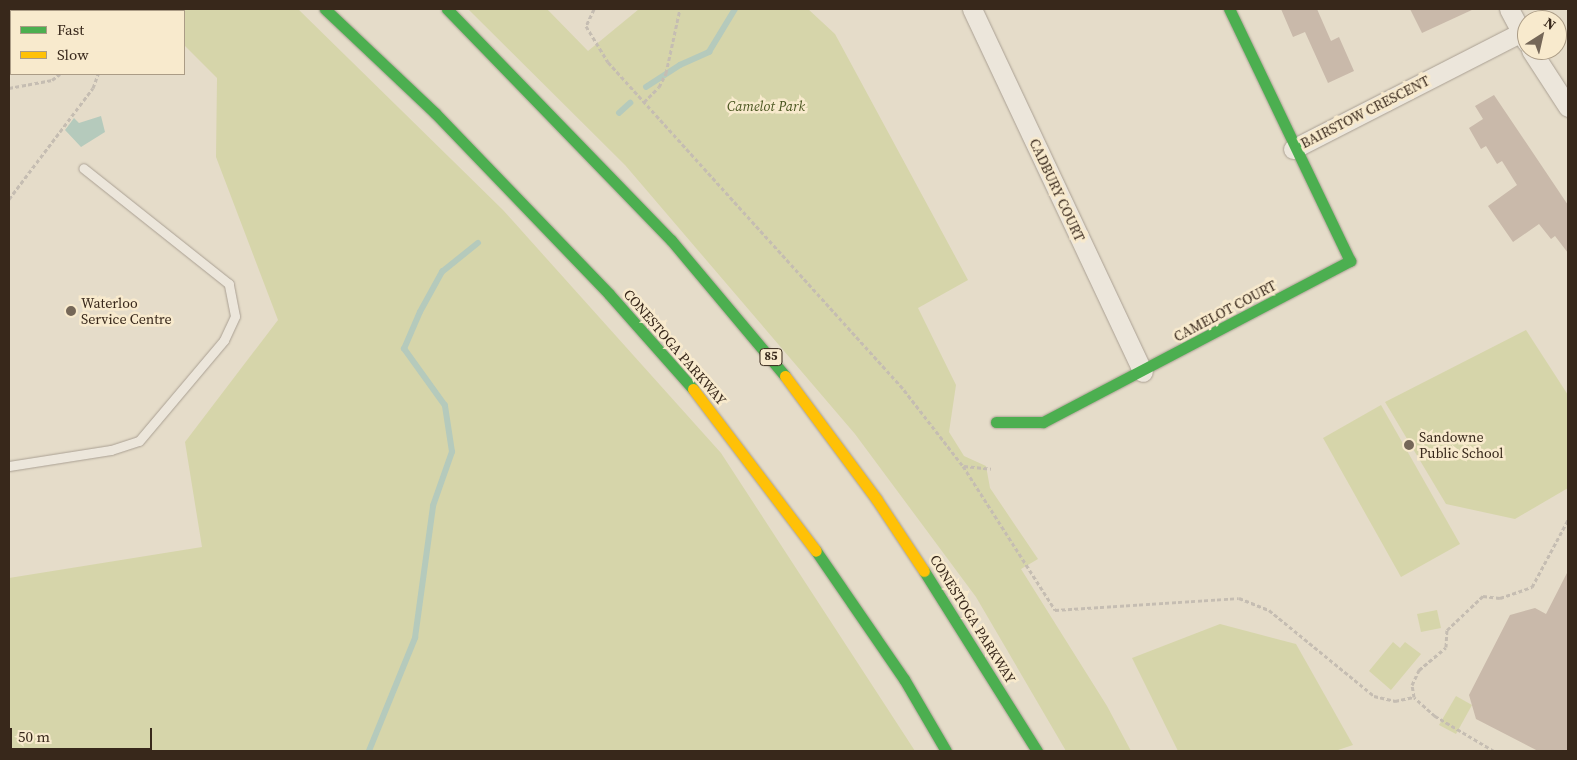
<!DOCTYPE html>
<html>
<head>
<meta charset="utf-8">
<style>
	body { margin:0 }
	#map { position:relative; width:1577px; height:760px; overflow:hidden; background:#e5dcc9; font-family:"Source Serif 4",serif }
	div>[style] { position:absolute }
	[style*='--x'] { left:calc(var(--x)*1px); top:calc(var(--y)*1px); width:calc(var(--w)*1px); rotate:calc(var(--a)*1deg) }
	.green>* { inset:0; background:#d6d5aa }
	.water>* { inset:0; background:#b5cabc }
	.stream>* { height:5.5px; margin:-2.75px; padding:0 2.75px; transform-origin:2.75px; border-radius:2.75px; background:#b5cabc }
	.building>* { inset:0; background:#c9b9aa }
	.path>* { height:3px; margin-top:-1.5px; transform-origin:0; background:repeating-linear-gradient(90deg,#c5bdb2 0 4px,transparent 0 6.5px) }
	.roads { filter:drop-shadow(0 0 1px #aaa093) drop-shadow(0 0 1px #aaa093) }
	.lane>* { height:9px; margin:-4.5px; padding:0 4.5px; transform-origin:4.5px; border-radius:4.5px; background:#ece6db }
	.street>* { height:19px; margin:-9.5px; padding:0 9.5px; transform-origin:9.5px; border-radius:9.5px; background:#ece6db }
	.fast>* { height:11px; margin:-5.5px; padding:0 5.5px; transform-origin:5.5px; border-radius:5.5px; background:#4caf50 }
	.slow>* { height:11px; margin:-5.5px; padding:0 5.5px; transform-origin:5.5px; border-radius:5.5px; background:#ffc107 }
	.dots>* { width:14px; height:14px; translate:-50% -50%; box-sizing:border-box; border:2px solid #f8eacd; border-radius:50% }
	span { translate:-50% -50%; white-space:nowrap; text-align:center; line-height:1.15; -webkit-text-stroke:5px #f8eacd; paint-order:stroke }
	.shield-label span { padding:1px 4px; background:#f8eacd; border:1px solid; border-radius:4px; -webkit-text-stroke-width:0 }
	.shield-label { font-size:12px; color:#38281b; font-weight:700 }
	.park-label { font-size:14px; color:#4a5620; font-style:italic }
	.street-label { font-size:14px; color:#38281b }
	.poi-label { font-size:14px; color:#38281b }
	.left { translate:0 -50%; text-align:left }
	.frame { position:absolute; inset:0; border:10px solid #38281b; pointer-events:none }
	.legend { position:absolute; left:10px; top:10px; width:175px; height:65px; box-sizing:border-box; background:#f8eacd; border:1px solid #ab9c86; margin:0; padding:6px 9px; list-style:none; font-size:15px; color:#38281b }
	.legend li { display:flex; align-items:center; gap:10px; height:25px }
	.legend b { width:25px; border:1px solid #ab9c86 }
	.north { position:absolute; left:1517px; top:10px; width:50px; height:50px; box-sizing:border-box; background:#f8eacd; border:1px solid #ab9c86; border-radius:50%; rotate:35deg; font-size:14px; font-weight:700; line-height:20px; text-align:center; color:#38281b }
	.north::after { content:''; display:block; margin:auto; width:18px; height:22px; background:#756758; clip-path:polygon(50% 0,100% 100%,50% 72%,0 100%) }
	.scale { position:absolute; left:10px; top:728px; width:142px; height:22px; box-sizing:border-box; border:2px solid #38281b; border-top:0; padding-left:6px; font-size:15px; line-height:18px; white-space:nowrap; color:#38281b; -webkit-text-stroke:4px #f8eacd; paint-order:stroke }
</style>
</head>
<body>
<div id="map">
	<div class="green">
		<i style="clip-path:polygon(148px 9px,298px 9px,503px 210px,721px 453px,915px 751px,9px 751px,9px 578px,202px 547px,185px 442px,278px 320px,216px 157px,217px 78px,184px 45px,184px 11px)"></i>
		<i style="clip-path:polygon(468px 9px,547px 9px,588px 51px,639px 9px,808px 9px,835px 34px,968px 280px,918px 308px,956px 385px,949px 432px,964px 456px,986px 466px,990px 488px,1038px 559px,1021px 569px,1107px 706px,1131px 751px,1066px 751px,976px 597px,855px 434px,625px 165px)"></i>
		<i style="clip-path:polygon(1526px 330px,1568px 395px,1568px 488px,1515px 519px,1446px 504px,1385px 402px)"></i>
		<i style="clip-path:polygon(1381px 405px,1460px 544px,1401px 577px,1323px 438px)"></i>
		<i style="clip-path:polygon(1437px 610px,1441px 628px,1421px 632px,1417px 614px)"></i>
		<i style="clip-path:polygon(1220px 624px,1296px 644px,1353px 745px,1335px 751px,1178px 751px,1132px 658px)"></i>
		<i style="clip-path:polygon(1393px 642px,1400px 648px,1405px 642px,1421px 654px,1391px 690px,1369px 671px)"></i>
		<i style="clip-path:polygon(1456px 696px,1472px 705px,1456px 734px,1439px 725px)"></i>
	</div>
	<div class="water">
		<i style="clip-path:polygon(101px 116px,105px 132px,81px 147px,65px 130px,74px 118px,79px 123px)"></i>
	</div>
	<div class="stream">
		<i style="--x:646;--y:87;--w:40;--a:-32.9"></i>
		<i style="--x:680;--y:65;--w:32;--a:-24"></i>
		<i style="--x:709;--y:52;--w:50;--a:-58.8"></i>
		<i style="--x:619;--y:113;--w:15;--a:-42"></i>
		<i style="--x:369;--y:751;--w:122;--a:-67.8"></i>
		<i style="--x:415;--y:638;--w:133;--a:-82.2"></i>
		<i style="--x:433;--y:506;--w:57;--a:-70.6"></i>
		<i style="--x:452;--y:452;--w:47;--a:-98.7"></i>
		<i style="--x:445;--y:406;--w:70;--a:-125.7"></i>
		<i style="--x:404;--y:349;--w:40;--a:-66.6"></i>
		<i style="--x:420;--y:312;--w:46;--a:-61.2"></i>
		<i style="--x:442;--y:272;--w:46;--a:-38.9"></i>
	</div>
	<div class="building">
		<i style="clip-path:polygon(1281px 9px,1317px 9px,1331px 41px,1339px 37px,1354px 71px,1328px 83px,1305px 32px,1293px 37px)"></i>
		<i style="clip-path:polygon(1410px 9px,1474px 9px,1422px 33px)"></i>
		<i style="clip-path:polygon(1494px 95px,1568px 205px,1568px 253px,1555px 236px,1551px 239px,1539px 224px,1513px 242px,1488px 206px,1517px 185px,1502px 161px,1497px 164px,1486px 146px,1481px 149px,1469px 128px,1483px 119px,1475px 106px)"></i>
		<i style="clip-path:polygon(1568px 571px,1568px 751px,1538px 751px,1476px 719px,1469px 695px,1510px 615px,1535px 608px,1546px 614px)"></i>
	</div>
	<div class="path">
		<i style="--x:594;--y:9;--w:19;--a:115"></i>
		<i style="--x:586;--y:26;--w:42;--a:58.6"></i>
		<i style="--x:608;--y:62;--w:442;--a:47.9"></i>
		<i style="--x:904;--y:390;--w:96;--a:52.2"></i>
		<i style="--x:963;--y:466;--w:171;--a:57.4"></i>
		<i style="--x:1055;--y:610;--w:184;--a:-3.7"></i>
		<i style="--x:1239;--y:598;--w:32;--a:22"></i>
		<i style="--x:1269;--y:610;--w:136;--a:39.3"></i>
		<i style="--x:1374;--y:696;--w:22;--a:13"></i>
		<i style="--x:1395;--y:701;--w:19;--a:-12"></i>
		<i style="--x:9;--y:88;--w:44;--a:-10.5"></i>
		<i style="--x:52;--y:80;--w:10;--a:-37"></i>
		<i style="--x:644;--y:102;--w:21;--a:-45"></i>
		<i style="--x:659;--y:87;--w:16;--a:-63"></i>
		<i style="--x:666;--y:73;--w:66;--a:-77.7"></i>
		<i style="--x:9;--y:199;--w:139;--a:-52.9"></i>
		<i style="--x:93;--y:88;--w:15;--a:-70"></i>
		<i style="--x:964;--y:466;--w:27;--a:6"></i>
		<i style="--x:1494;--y:751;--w:69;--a:-149.3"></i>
		<i style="--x:1435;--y:716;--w:28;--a:-138"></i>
		<i style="--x:1414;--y:697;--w:12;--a:-99"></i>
		<i style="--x:1412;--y:685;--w:17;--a:-65"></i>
		<i style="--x:1419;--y:670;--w:35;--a:-40"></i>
		<i style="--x:1446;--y:647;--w:17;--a:-87"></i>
		<i style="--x:1447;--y:630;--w:50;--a:-43.4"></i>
		<i style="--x:1483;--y:596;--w:17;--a:7"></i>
		<i style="--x:1500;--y:598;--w:34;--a:-19"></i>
		<i style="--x:1532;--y:587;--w:76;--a:-61.8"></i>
	</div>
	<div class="roads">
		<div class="lane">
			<i style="--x:9;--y:466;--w:103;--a:-8.9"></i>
			<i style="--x:111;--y:450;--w:29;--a:-18"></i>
			<i style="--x:139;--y:441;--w:132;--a:-49.9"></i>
			<i style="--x:224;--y:340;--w:26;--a:-65"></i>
			<i style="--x:235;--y:316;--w:33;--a:-101"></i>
			<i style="--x:229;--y:284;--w:186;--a:-141.5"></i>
		</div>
		<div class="street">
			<i style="--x:972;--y:9;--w:401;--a:64.8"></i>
			<i style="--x:1509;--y:9;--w:38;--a:62"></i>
			<i style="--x:1531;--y:50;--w:68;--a:57"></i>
			<i style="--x:1293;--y:149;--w:255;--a:-27.1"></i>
		</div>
		<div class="fast">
			<i style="--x:325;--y:9;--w:151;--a:43.4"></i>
			<i style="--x:435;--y:113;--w:251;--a:46.1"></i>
			<i style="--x:609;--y:294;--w:127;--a:48.5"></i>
			<i style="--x:447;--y:9;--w:322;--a:45.9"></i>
			<i style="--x:671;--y:240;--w:177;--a:50"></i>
			<i style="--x:996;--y:422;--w:47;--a:0"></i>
			<i style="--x:1043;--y:422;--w:347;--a:-27.7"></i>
			<i style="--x:1350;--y:261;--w:280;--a:-115.6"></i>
			<i style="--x:816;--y:551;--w:155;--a:55.5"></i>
			<i style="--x:904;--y:679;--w:83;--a:59.7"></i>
			<i style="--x:924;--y:571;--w:213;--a:57.9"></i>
		</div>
		<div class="slow">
			<i style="--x:785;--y:376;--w:154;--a:53.4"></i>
			<i style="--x:877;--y:500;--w:85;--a:56.5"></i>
			<i style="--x:693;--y:389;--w:203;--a:52.8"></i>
		</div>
	</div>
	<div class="dots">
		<i style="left:71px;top:311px;background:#756758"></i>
		<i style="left:1409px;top:445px;background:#756758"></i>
	</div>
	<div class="shield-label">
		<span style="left:771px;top:357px">85</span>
	</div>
	<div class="park-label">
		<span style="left:766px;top:106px">Camelot Park</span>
	</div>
	<div class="street-label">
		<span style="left:1365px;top:112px;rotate:-27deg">BAIRSTOW CRESCENT</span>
		<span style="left:1057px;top:190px;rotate:65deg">CADBURY COURT</span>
		<span style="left:1225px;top:311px;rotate:-28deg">CAMELOT COURT</span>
		<span style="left:675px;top:347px;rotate:49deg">CONESTOGA PARKWAY</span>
		<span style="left:973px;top:619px;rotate:58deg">CONESTOGA PARKWAY</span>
	</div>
	<div class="poi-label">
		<span class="left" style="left:81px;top:311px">Waterloo<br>Service Centre</span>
		<span class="left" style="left:1419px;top:445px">Sandowne<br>Public School</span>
	</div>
	<div class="frame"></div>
	<ul class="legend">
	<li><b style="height:6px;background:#4caf50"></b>Fast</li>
	<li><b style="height:6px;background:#ffc107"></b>Slow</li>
	</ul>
	<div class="north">N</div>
	<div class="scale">50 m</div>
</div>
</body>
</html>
